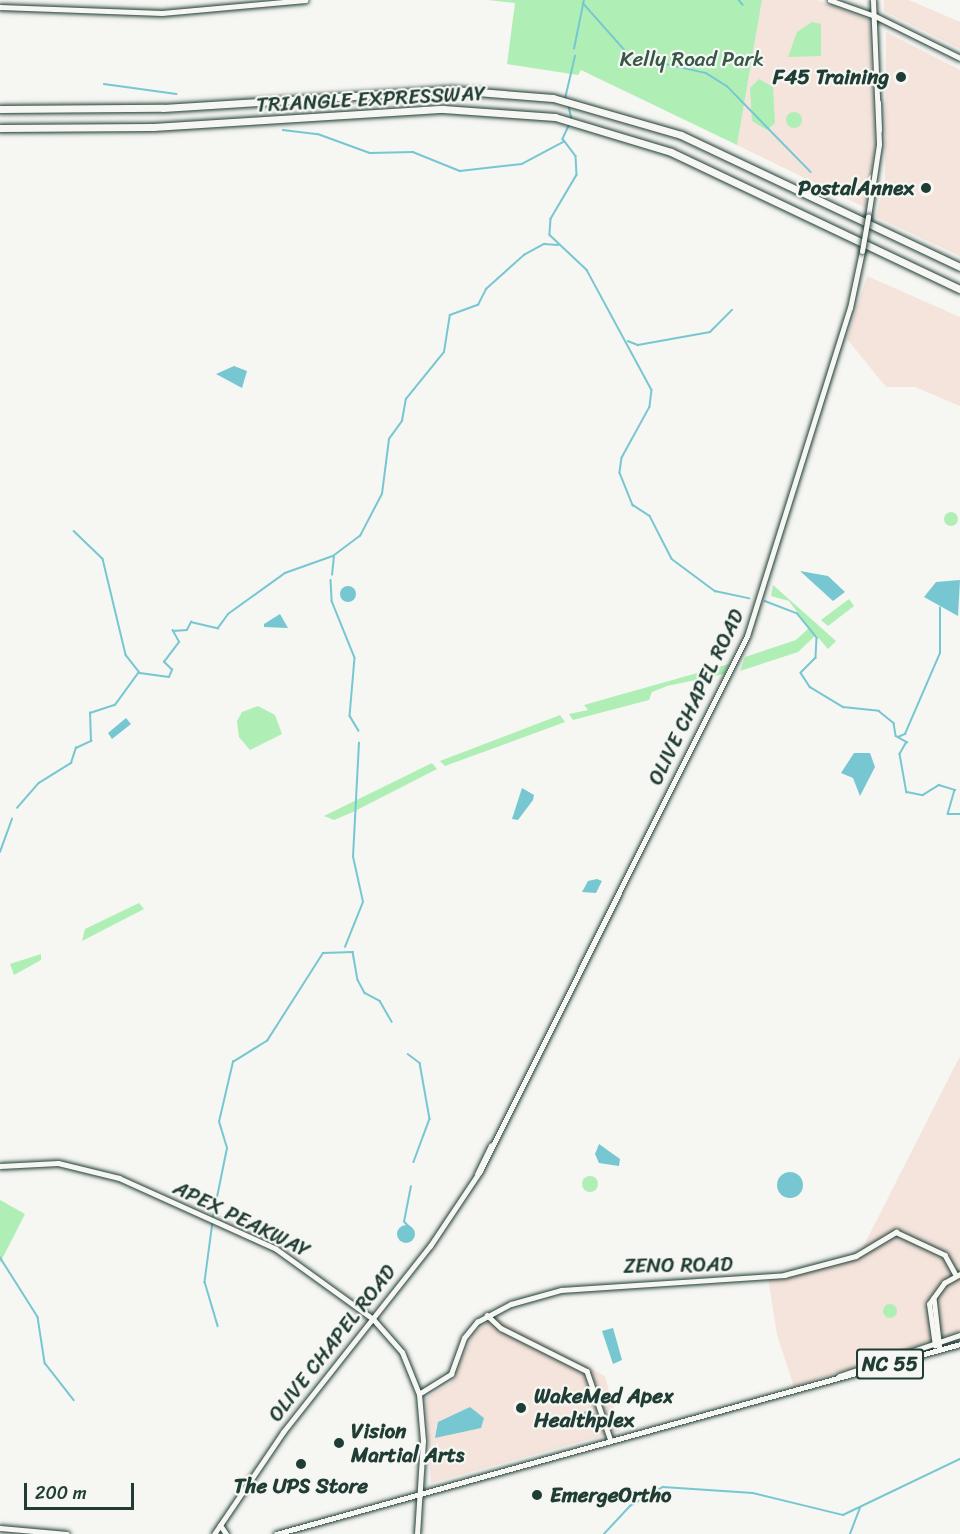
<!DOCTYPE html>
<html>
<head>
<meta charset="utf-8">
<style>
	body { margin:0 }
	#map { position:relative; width:960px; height:1534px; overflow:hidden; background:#f6f6f2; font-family:Sriracha,sans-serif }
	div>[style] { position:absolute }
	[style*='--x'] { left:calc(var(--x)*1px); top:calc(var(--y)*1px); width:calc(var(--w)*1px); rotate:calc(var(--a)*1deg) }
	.built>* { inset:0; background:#f5e4dc }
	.green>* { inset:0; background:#afefb6 }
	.round { border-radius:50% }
	.water>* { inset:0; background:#77c7d2 }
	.stream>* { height:1.5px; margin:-0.75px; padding:0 0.75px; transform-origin:0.75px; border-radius:0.75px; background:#77c7d2 }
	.roads { filter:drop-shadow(0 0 2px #1f3d34) drop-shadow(0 0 2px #1f3d34) }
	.minor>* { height:4.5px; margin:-2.25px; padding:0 2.25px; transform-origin:2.25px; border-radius:2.25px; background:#f6f6f2 }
	.major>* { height:5px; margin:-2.5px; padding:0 2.5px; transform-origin:2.5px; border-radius:2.5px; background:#f6f6f2 }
	.highway>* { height:7px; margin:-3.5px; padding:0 3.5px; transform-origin:3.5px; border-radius:3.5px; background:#f6f6f2 }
	.bridges { filter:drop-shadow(0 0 2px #1f3d34) drop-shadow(0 0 2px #1f3d34) }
	.major-bridge>* { height:5px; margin:-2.5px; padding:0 2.5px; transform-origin:2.5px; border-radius:2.5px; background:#f6f6f2 }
	.dots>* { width:16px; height:16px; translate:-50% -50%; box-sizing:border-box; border:3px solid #f6f6f2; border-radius:50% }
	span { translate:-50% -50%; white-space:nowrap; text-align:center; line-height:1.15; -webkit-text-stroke:4.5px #f6f6f2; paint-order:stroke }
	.shield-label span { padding:2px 4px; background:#f6f6f2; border:2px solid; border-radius:4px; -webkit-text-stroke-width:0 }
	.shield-label { font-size:20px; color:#1f3d34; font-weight:700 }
	.park-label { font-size:21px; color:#355848 }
	.poi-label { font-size:21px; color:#1f3d34; font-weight:700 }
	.right { translate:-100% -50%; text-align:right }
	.left { translate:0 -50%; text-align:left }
	.street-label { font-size:21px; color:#1f3d34 }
	.scale { position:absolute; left:24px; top:1483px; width:110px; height:27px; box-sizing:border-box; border:3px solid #1f3d34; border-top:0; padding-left:8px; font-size:18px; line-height:21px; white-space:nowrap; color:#1f3d34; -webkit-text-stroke:4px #f6f6f2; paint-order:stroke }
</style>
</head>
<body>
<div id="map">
	<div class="built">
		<i style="clip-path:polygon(762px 0,817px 0,869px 20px,875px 144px,866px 208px,737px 145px)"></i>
		<i style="clip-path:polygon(884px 0,909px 0,960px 22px,960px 49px,884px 11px)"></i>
		<i style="clip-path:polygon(886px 32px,960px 70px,960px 256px,876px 217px,885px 179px)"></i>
		<i style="clip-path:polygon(867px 276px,960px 317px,960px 406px,915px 387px,886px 387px,847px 339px)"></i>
		<i style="clip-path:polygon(960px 1056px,960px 1331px,794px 1387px,777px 1335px,768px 1277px,859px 1255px)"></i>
		<i style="clip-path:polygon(495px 1317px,605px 1376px,620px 1431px,431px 1483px,426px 1398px,451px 1383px,473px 1334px)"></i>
	</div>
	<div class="green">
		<i style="clip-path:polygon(488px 0,762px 0,737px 145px,581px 70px,578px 75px,507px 64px,515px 3px)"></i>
		<i style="clip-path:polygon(812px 22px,821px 24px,821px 56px,788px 57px,797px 32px)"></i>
		<i style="clip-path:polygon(759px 79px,773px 87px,775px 123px,767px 130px,752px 121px,750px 88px)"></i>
		<i class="round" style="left:786px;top:112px;width:16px;height:16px"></i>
		<i class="round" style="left:944px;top:512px;width:14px;height:14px"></i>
		<i style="clip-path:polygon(773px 585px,836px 641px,828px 649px,816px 635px,798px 652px,740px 671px,745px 657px,796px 640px,809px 628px,789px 601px,771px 596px)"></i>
		<i style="clip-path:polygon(849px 599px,854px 606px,828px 626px,821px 620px)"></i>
		<i style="clip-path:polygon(729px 664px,724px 674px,667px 686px,652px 692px,649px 700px,573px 720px,569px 714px,588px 710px,584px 705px)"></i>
		<i style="clip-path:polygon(258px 706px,275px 715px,282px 734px,250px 750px,239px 737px,237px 721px,242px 712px)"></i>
		<i style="clip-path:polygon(560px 715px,565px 722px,445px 766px,440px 761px)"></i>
		<i style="clip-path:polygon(432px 763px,437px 769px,353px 812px,334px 820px,324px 816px)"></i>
		<i style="clip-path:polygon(139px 903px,144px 909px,82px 941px,85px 929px)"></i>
		<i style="clip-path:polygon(41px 954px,41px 960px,14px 975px,10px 964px)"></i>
		<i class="round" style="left:582px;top:1176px;width:16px;height:16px"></i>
		<i style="clip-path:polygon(0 1200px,25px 1214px,0 1263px)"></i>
		<i class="round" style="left:883px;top:1304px;width:14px;height:14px"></i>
	</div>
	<div class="water">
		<i style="clip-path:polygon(234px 366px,247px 371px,242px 388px,216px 374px)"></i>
		<i style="clip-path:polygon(800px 571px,828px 576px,845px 592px,833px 601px)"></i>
		<i style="clip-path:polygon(960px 580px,958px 616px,924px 597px,936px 582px)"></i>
		<i class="round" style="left:340px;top:586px;width:16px;height:16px"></i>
		<i style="clip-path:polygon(280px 614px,288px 628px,264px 627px,264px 624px)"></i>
		<i style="clip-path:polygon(126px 718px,131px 724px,112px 739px,108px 733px)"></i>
		<i style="clip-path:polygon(854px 753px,870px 753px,875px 767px,860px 796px,853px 778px,841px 773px)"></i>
		<i style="clip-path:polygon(522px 788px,534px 795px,533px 800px,518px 820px,512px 819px)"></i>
		<i style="clip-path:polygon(597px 879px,602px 881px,596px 893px,582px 892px,588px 881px)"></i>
		<i style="clip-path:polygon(599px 1144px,620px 1159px,619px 1166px,599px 1163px,595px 1154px)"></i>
		<i class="round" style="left:777px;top:1172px;width:26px;height:26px"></i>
		<i class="round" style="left:397px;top:1225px;width:18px;height:18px"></i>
		<i style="clip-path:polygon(613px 1328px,622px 1360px,613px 1364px,602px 1331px)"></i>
		<i style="clip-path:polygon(470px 1407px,484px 1418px,481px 1428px,435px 1438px,438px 1422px)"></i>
		<i class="round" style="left:580px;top:1411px;width:16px;height:16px"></i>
	</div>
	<div class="stream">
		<i style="--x:739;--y:0;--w:6;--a:51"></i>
		<i style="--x:583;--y:3;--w:71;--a:48.4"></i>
		<i style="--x:630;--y:56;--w:78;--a:12.6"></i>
		<i style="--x:706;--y:73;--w:25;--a:32"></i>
		<i style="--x:727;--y:86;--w:120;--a:45.7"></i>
		<i style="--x:574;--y:49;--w:50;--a:-78.5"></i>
		<i style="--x:104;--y:84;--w:73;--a:7.9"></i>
		<i style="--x:565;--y:99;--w:44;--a:-76.9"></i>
		<i style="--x:569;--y:106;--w:14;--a:78"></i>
		<i style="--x:570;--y:124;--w:17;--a:115"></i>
		<i style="--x:563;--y:139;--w:21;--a:53"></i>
		<i style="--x:576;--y:156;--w:19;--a:87"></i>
		<i style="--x:577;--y:175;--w:51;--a:120.6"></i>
		<i style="--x:551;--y:219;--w:16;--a:94"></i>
		<i style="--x:550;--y:235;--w:51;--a:43.4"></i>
		<i style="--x:587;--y:270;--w:136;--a:61.6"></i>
		<i style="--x:652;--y:390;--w:17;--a:97"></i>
		<i style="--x:650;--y:407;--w:58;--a:118.8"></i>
		<i style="--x:622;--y:458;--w:15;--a:98"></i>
		<i style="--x:620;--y:473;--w:35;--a:68"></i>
		<i style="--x:633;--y:505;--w:20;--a:33"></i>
		<i style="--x:650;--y:516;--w:48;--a:62.9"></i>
		<i style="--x:672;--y:559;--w:54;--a:36.7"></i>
		<i style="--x:715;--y:591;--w:35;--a:12"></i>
		<i style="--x:283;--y:130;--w:35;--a:7"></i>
		<i style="--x:318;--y:134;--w:55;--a:20.1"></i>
		<i style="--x:370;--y:153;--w:43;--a:-1.3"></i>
		<i style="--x:413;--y:152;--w:51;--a:22"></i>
		<i style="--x:460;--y:171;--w:62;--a:-6.4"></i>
		<i style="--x:522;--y:164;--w:47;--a:-28.2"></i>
		<i style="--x:628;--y:341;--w:11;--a:22"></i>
		<i style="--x:638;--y:345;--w:73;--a:-10.2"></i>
		<i style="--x:710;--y:332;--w:31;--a:-45"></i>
		<i style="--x:74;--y:531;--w:40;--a:44"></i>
		<i style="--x:103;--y:559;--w:99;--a:76.5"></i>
		<i style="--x:126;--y:655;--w:23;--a:52"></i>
		<i style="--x:140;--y:673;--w:29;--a:8"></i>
		<i style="--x:169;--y:677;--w:8;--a:-67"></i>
		<i style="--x:172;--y:670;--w:11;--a:-135"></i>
		<i style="--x:164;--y:662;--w:25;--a:-53"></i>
		<i style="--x:179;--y:642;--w:13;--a:-119"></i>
		<i style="--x:173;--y:631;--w:14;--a:-4"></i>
		<i style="--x:187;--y:630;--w:9;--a:-63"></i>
		<i style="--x:191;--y:622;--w:28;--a:13"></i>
		<i style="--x:218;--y:628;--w:17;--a:-54"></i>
		<i style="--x:228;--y:614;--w:70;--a:-35.7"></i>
		<i style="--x:285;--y:573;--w:51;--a:-19.5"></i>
		<i style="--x:333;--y:556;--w:34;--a:-37"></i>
		<i style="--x:360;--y:536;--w:47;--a:-62.4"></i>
		<i style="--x:382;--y:494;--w:55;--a:-82.7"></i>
		<i style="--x:389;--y:439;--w:22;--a:-54"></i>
		<i style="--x:402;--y:421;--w:22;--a:-80"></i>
		<i style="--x:406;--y:399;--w:60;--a:-51"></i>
		<i style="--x:444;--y:352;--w:37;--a:-81"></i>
		<i style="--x:450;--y:315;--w:30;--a:-20"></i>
		<i style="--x:478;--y:305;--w:18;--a:-63"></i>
		<i style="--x:486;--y:289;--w:51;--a:-41.8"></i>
		<i style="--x:524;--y:255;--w:23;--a:-29"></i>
		<i style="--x:544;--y:244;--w:14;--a:4"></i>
		<i style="--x:332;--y:575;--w:18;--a:-84"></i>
		<i style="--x:331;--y:580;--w:21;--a:87"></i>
		<i style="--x:332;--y:601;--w:61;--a:68"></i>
		<i style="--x:355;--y:658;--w:58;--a:94.9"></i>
		<i style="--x:350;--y:716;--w:17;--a:59"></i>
		<i style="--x:765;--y:601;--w:34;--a:21"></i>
		<i style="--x:797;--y:613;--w:32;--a:51"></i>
		<i style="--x:817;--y:638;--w:20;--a:93"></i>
		<i style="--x:816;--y:658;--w:21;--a:135"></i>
		<i style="--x:801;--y:673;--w:17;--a:57"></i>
		<i style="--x:810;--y:687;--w:39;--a:31"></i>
		<i style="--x:843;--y:707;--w:36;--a:6"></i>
		<i style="--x:879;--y:711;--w:19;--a:39"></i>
		<i style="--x:894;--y:723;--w:13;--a:81"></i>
		<i style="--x:896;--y:736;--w:13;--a:29"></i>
		<i style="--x:907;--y:742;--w:14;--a:120"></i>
		<i style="--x:900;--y:754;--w:39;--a:80"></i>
		<i style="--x:907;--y:792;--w:16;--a:11"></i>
		<i style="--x:923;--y:795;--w:19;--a:-32"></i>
		<i style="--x:939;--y:785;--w:17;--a:17"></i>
		<i style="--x:955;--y:790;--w:25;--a:106"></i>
		<i style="--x:948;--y:814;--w:12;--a:0"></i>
		<i style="--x:898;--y:737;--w:8;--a:-23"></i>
		<i style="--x:905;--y:734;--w:88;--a:-66.6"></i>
		<i style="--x:940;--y:653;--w:45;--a:-90"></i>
		<i style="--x:17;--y:808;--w:33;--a:-49"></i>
		<i style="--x:39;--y:783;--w:38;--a:-32"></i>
		<i style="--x:71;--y:763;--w:16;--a:-72"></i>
		<i style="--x:76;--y:748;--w:17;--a:-25"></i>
		<i style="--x:91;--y:741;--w:28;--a:-92"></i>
		<i style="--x:90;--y:713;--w:26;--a:-18"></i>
		<i style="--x:115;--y:705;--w:39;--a:-54"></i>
		<i style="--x:0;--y:852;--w:35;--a:-70"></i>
		<i style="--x:345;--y:947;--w:48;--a:-68.2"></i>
		<i style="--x:363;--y:902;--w:46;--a:-102.5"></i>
		<i style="--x:353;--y:857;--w:114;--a:-87"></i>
		<i style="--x:408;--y:1054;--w:15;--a:37"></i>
		<i style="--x:420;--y:1063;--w:57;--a:79.9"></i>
		<i style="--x:430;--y:1119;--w:46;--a:110.4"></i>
		<i style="--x:213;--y:1217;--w:70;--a:-78.5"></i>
		<i style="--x:227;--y:1148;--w:27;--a:-107"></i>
		<i style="--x:219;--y:1122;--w:62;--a:-76.9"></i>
		<i style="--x:233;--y:1062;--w:40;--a:-32"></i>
		<i style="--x:267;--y:1041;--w:104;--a:-57.5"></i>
		<i style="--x:323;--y:953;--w:30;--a:-2"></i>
		<i style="--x:353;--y:952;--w:28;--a:80"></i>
		<i style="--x:358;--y:980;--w:15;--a:62"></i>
		<i style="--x:365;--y:993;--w:17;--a:28"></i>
		<i style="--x:380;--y:1001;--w:24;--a:60"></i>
		<i style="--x:213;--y:1222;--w:61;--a:97.6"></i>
		<i style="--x:205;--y:1282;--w:46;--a:73.5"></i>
		<i style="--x:410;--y:1228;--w:8;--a:-135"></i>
		<i style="--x:404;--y:1222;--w:36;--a:-79"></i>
		<i style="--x:0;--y:1257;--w:71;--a:57.7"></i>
		<i style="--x:38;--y:1317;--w:47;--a:81.3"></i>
		<i style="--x:45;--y:1363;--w:47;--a:51.9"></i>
		<i style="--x:604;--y:1534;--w:38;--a:-47"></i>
		<i style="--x:630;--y:1506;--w:38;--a:-30"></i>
		<i style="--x:663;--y:1487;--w:90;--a:3.8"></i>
		<i style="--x:753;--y:1493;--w:93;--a:13.7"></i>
		<i style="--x:843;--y:1515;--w:130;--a:-25.6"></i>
		<i style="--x:850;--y:1534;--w:28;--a:-69"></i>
	</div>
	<div class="roads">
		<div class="minor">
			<i style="--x:830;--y:0;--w:48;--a:19.6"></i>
			<i style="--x:0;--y:7;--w:162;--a:2.1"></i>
			<i style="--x:162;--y:13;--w:144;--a:-5.2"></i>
			<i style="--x:934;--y:1298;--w:52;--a:83.4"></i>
			<i style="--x:487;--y:1315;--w:19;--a:43"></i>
			<i style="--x:501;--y:1328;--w:96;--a:26.6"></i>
			<i style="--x:587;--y:1371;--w:74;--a:71.1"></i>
			<i style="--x:935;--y:1346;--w:42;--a:-98.1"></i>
			<i style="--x:929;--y:1304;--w:26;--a:-54"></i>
			<i style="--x:944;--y:1283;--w:18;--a:-29"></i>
			<i style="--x:419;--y:1394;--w:38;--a:-32"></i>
			<i style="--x:451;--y:1374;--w:38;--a:-70"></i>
			<i style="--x:464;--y:1338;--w:21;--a:-51"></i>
			<i style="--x:477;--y:1322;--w:38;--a:-28"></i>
			<i style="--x:511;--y:1304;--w:52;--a:-15.6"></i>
			<i style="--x:561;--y:1290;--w:224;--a:-3.8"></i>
			<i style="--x:784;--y:1275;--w:74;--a:-14.8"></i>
			<i style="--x:856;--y:1256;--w:47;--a:-31"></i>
			<i style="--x:896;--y:1232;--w:54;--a:25.1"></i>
			<i style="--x:945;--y:1255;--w:23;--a:61"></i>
		</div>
		<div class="major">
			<i style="--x:875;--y:16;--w:95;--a:26.3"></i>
			<i style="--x:878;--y:102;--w:28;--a:88"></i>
			<i style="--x:868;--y:217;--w:74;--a:-81.4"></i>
			<i style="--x:879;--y:144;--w:144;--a:-92.4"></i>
			<i style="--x:0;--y:1166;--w:58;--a:-3"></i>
			<i style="--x:58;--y:1163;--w:63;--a:13.8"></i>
			<i style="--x:119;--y:1178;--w:172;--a:24.3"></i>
			<i style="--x:276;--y:1249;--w:120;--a:35.8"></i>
			<i style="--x:373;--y:1319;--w:44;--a:48.7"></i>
			<i style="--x:402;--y:1352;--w:45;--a:68"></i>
			<i style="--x:419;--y:1394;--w:47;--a:85.1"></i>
			<i style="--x:423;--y:1441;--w:93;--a:93.7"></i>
			<i style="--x:477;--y:1174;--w:32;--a:-64"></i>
			<i style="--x:839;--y:1376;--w:128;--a:-18.7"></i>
			<i style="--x:220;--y:1525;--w:11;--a:56"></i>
			<i style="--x:0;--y:1528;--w:67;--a:5.1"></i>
			<i style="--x:214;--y:1534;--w:123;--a:-55.9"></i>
			<i style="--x:283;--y:1432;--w:237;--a:-51.7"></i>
			<i style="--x:430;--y:1246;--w:90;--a:-56.3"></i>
			<i style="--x:480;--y:1171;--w:598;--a:-63.48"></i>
			<i style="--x:747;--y:636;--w:344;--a:-72.6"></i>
			<i style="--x:850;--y:308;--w:58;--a:-78.1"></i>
			<i style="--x:276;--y:1534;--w:710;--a:-15.52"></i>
		</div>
		<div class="highway">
			<i style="--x:0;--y:109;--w:163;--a:-0.4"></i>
			<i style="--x:163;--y:108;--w:291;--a:-3.6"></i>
			<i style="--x:453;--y:90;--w:100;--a:4.6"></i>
			<i style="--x:553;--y:98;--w:133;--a:16.1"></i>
			<i style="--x:681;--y:135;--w:309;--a:25.3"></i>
			<i style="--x:0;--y:128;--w:153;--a:-0.4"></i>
			<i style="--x:153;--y:127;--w:291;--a:-3.6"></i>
			<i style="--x:443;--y:109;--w:112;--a:4.1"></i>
			<i style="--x:555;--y:117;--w:121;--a:16.8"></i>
			<i style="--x:671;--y:152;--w:320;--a:25.4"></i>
		</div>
	</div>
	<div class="bridges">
		<div class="major-bridge">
			<i style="--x:862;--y:251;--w:35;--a:-80"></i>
		</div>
	</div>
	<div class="dots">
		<i style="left:901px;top:77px;background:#1f3d34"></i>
		<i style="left:926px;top:188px;background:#1f3d34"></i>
		<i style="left:521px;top:1408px;background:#1f3d34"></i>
		<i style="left:339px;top:1443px;background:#1f3d34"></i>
		<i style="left:301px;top:1464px;background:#1f3d34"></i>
		<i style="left:537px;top:1495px;background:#1f3d34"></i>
	</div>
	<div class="shield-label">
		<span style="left:890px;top:1364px">NC 55</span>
	</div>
	<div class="park-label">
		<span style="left:692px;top:59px">Kelly Road Park</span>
	</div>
	<div class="poi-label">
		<span class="right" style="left:889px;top:77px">F45 Training</span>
		<span class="right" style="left:914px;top:188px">PostalAnnex</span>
		<span class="left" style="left:534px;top:1408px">WakeMed Apex<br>Healthplex</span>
		<span class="left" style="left:351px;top:1443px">Vision<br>Martial Arts</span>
		<span style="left:301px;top:1486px">The UPS Store</span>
		<span class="left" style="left:550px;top:1495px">EmergeOrtho</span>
	</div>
	<div class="street-label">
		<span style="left:371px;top:99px;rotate:-3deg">TRIANGLE EXPRESSWAY</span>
		<span style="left:696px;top:697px;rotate:-64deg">OLIVE CHAPEL ROAD</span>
		<span style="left:242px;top:1219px;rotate:26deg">APEX PEAKWAY</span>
		<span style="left:678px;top:1265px;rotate:-1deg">ZENO ROAD</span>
		<span style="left:332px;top:1343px;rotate:-52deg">OLIVE CHAPEL ROAD</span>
	</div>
	<div class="scale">200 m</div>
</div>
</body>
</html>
